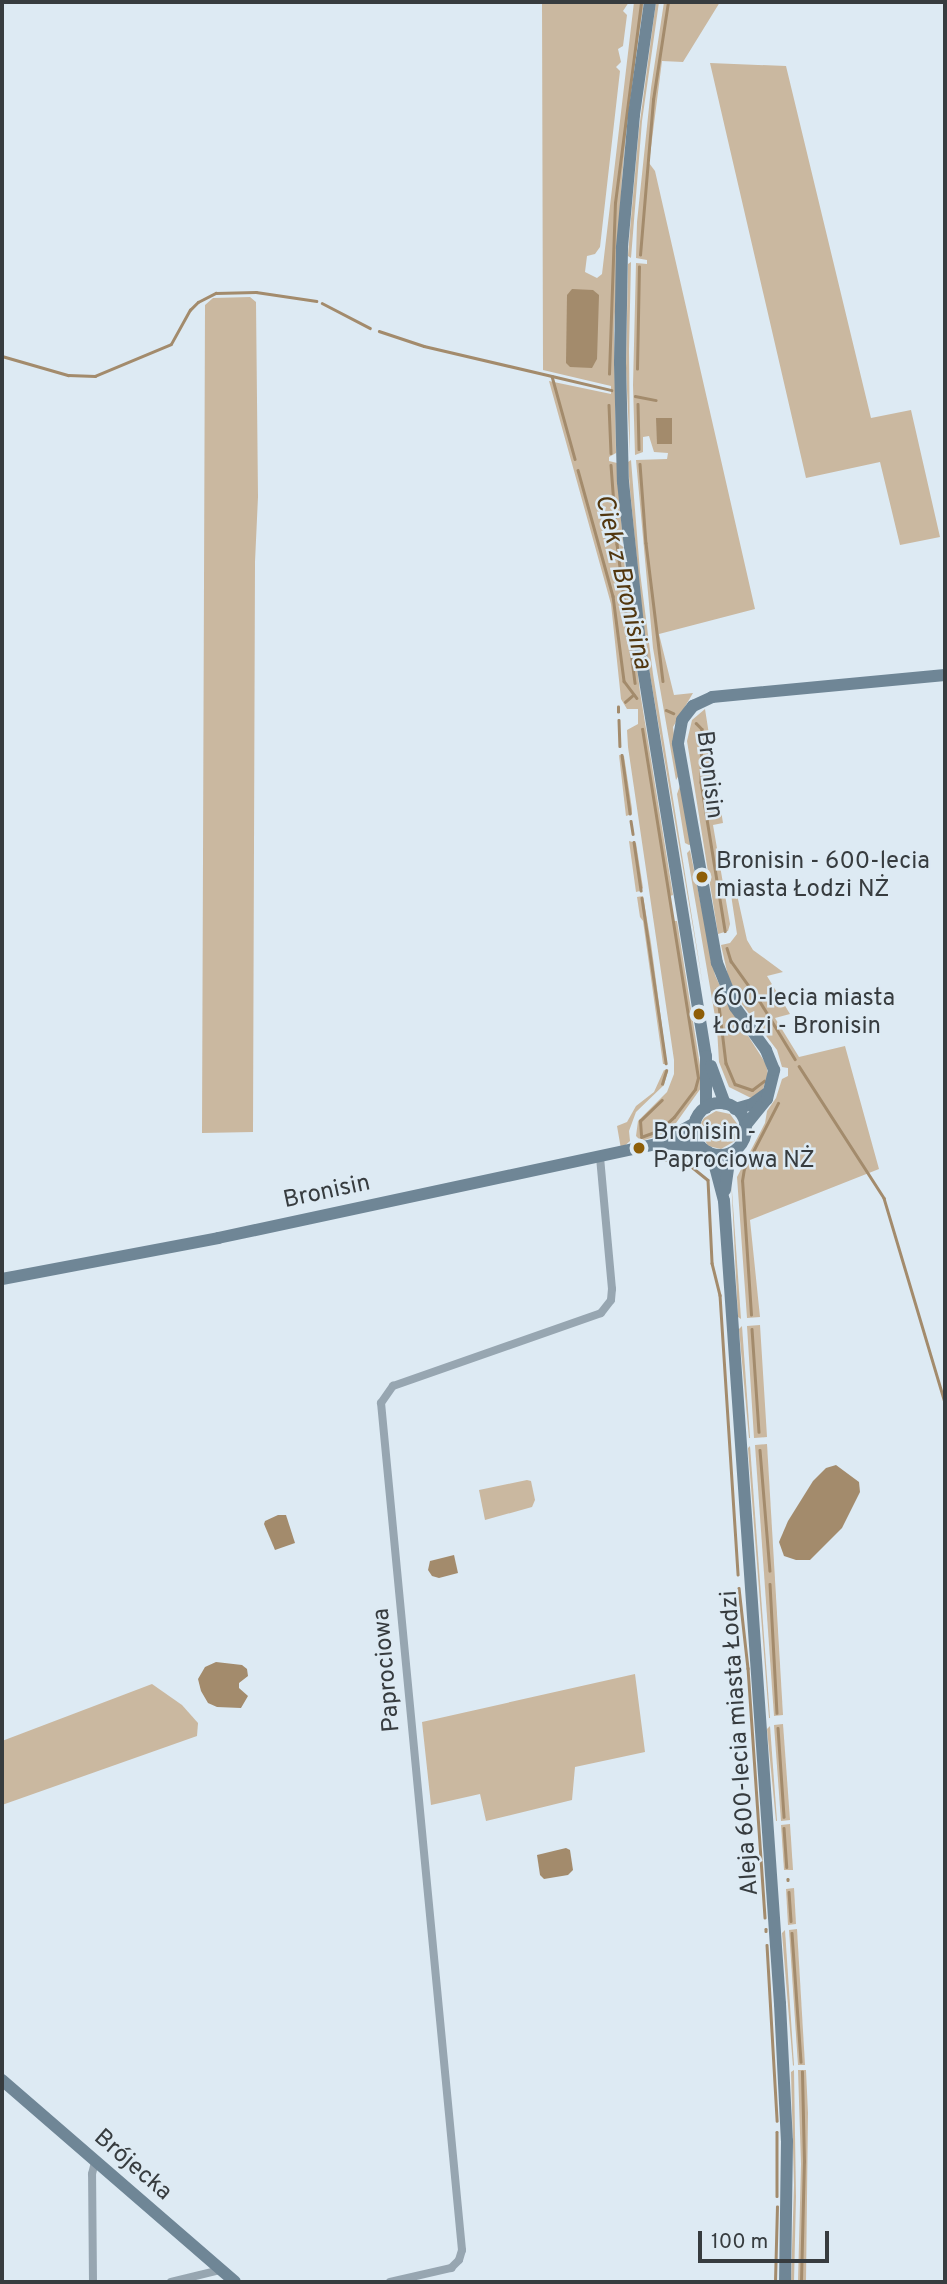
<!DOCTYPE html>
<html>
<head>
<meta charset="utf-8">
<style>
	body { margin:0 }
	#map { position:relative; width:947px; height:2284px; overflow:hidden; background:#ddeaf3; font-family:Overpass,sans-serif }
	div>[style] { position:absolute }
	[style*='--x'] { left:calc(var(--x)*1px); top:calc(var(--y)*1px); width:calc(var(--w)*1px); rotate:calc(var(--a)*1deg) }
	.green>* { inset:0; background:#cab8a0 }
	.water>* { inset:0; background:#a38b6c }
	.stream>* { height:2.5px; margin:-1.25px; padding:0 1.25px; transform-origin:1.25px; border-radius:1.25px; background:#a38b6c }
	.street>* { height:8px; margin:-4px; padding:0 4px; transform-origin:4px; border-radius:4px; background:#97a6b1 }
	.secondary>* { height:12px; margin:-6px; padding:0 6px; transform-origin:6px; border-radius:6px; background:#6f8696 }
	.secondary>.ring { margin:-6px; padding:0; box-sizing:content-box; background:none; border:12px solid #6f8696; border-radius:50% }
	.dots>* { width:19px; height:19px; translate:-50% -50%; box-sizing:border-box; border:4px solid #ddeaf3; border-radius:50% }
	span { translate:-50% -50%; white-space:nowrap; text-align:center; line-height:1.15; -webkit-text-stroke:5px #ddeaf3; paint-order:stroke }
	.street-label { font-size:24px; color:#373c3f }
	.poi-label { font-size:24px; color:#373c3f }
	.left { translate:0 -50%; text-align:left }
	.water-label { font-size:26px; color:#52370f; font-style:italic }
	.frame { position:absolute; inset:0; border:4px solid #373c3f; pointer-events:none }
	.scale { position:absolute; left:698px; top:2231px; width:131px; height:32px; box-sizing:border-box; border:4px solid #373c3f; border-top:0; padding-left:9px; font-size:21px; line-height:24px; white-space:nowrap; color:#373c3f; -webkit-text-stroke:5px #ddeaf3; paint-order:stroke }
</style>
</head>
<body>
<div id="map">
	<div class="green">
		<i style="clip-path:polygon(542px 2px,629px 2px,623px 11px,627px 15px,623px 46px,618px 49px,621px 62px,616px 67px,620px 71px,600px 247px,595px 254px,587px 256px,585px 272px,597px 278px,602px 274px,634px 2px,644px 2px,630px 91px,622px 178px,614px 330px,616px 453px,609px 457px,609px 461px,617px 463px,625px 571px,640px 692px,673px 895px,670px 896px,674px 921px,677px 921px,702px 1078px,701px 1088px,676px 1123px,669px 1125px,661px 1135px,641px 1141px,636px 1136px,638px 1121px,667px 1092px,674px 1074px,674px 1060px,628px 747px,627px 730px,638px 724px,638px 709px,627px 709px,621px 699px,611px 604px,549px 381px,611px 394px,611px 386px,543px 370px)"></i>
		<i style="clip-path:polygon(656px 2px,659px 2px,642px 121px,631px 258px,628px 256px,630px 230px,639px 129px)"></i>
		<i style="clip-path:polygon(664px 2px,720px 2px,683px 62px,662px 61px,649px 163px,655px 171px,755px 609px,659px 634px,674px 695px,693px 693px,673px 727px,679px 775px,676px 780px,653px 648px,636px 460px,667px 459px,668px 453px,654px 452px,649px 436px,643px 437px,643px 452px,635px 455px,633px 385px,636px 263px,647px 264px,647px 260px,636px 258px,637px 222px,651px 88px)"></i>
		<i style="clip-path:polygon(710px 63px,786px 66px,871px 418px,911px 410px,940px 537px,900px 545px,880px 462px,806px 478px)"></i>
		<i style="clip-path:polygon(631px 262px,629px 350px,630px 455px,626px 368px,628px 264px)"></i>
		<i style="clip-path:polygon(250px 297px,256px 302px,258px 497px,255px 562px,253px 1132px,202px 1133px,205px 305px,213px 298px)"></i>
		<i style="clip-path:polygon(631px 460px,640px 572px,653px 674px,703px 986px,646px 651px,630px 490px,628px 462px)"></i>
		<i style="clip-path:polygon(705px 709px,723px 823px,713px 825px,730px 924px,728px 931px,718px 934px,687px 741px,692px 720px)"></i>
		<i style="clip-path:polygon(619px 755px,624px 756px,632px 809px,632px 814px,626px 816px)"></i>
		<i style="clip-path:polygon(681px 783px,692px 844px,689px 845px,685px 843px,677px 794px)"></i>
		<i style="clip-path:polygon(629px 841px,636px 843px,643px 888px,640px 891px,636px 892px)"></i>
		<i style="clip-path:polygon(690px 850px,715px 975px,729px 1006px,766px 1064px,768px 1074px,762px 1092px,751px 1098px,729px 1087px,719px 1062px,717px 1028px,687px 853px)"></i>
		<i style="clip-path:polygon(734px 881px,747px 940px,753px 950px,783px 972px,767px 976px,790px 1014px,775px 1018px,799px 1057px,845px 1046px,879px 1169px,750px 1220px,760px 1317px,747px 1318px,737px 1177px,765px 1123px,767px 1111px,776px 1098px,782px 1079px,788px 1076px,788px 1068px,782px 1067px,777px 1050px,741px 1003px,728px 976px,721px 945px,730px 943px,737px 934px,730px 888px)"></i>
		<i style="clip-path:polygon(643px 896px,651px 943px,667px 1064px,663px 1064px,643px 921px,640px 917px,637px 897px)"></i>
		<i style="clip-path:polygon(664px 1070px,668px 1071px,664px 1085px,636px 1112px,629px 1131px,630px 1141px,621px 1149px,617px 1126px,627px 1122px,636px 1106px,654px 1092px)"></i>
		<i style="clip-path:polygon(716px 1111px,730px 1114px,738px 1125px,733px 1132px,737px 1137px,735px 1141px,721px 1149px,708px 1146px,700px 1131px,705px 1128px,701px 1123px,704px 1118px)"></i>
		<i style="clip-path:polygon(731px 1177px,741px 1319px,738px 1317px)"></i>
		<i style="clip-path:polygon(760px 1325px,767px 1437px,754px 1438px,747px 1326px)"></i>
		<i style="clip-path:polygon(742px 1326px,750px 1438px,749px 1438px,739px 1329px)"></i>
		<i style="clip-path:polygon(767px 1444px,783px 1715px,774px 1716px,755px 1445px)"></i>
		<i style="clip-path:polygon(750px 1446px,770px 1718px,769px 1718px,748px 1448px)"></i>
		<i style="clip-path:polygon(527px 1480px,531px 1481px,535px 1500px,532px 1507px,485px 1520px,479px 1490px)"></i>
		<i style="clip-path:polygon(635px 1674px,645px 1752px,575px 1767px,572px 1800px,486px 1821px,480px 1794px,431px 1805px,422px 1722px)"></i>
		<i style="clip-path:polygon(152px 1684px,182px 1705px,198px 1723px,197px 1736px,2px 1805px,2px 1741px)"></i>
		<i style="clip-path:polygon(783px 1724px,790px 1820px,781px 1821px,774px 1725px)"></i>
		<i style="clip-path:polygon(770px 1726px,777px 1821px,776px 1821px,767px 1729px)"></i>
		<i style="clip-path:polygon(790px 1824px,793px 1870px,784px 1870px,781px 1825px)"></i>
		<i style="clip-path:polygon(794px 1888px,796px 1924px,788px 1925px,786px 1889px)"></i>
		<i style="clip-path:polygon(797px 1929px,805px 2065px,798px 2065px,789px 1930px)"></i>
		<i style="clip-path:polygon(785px 1930px,794px 2065px,793px 2066px,782px 1933px)"></i>
		<i style="clip-path:polygon(794px 2070px,796px 2197px,794px 2282px,791px 2282px,794px 2185px,791px 2072px)"></i>
		<i style="clip-path:polygon(798px 2070px,806px 2070px,808px 2113px,806px 2282px,798px 2282px,801px 2164px)"></i>
	</div>
	<div class="water">
		<i style="clip-path:polygon(572px 289px,593px 290px,599px 295px,597px 359px,592px 368px,570px 367px,566px 363px,567px 295px)"></i>
		<i style="clip-path:polygon(656px 418px,672px 418px,672px 444px,657px 444px)"></i>
		<i style="clip-path:polygon(836px 1465px,859px 1482px,860px 1492px,842px 1528px,810px 1560px,796px 1560px,784px 1556px,779px 1542px,788px 1521px,813px 1481px,826px 1468px)"></i>
		<i style="clip-path:polygon(278px 1515px,286px 1515px,295px 1543px,275px 1550px,264px 1524px,265px 1521px)"></i>
		<i style="clip-path:polygon(454px 1555px,458px 1573px,439px 1578px,432px 1576px,428px 1570px,430px 1561px)"></i>
		<i style="clip-path:polygon(216px 1662px,242px 1665px,247px 1669px,248px 1676px,239px 1683px,239px 1688px,248px 1696px,241px 1708px,217px 1707px,208px 1703px,201px 1691px,198px 1679px,205px 1667px)"></i>
		<i style="clip-path:polygon(566px 1848px,570px 1850px,573px 1870px,568px 1875px,544px 1879px,540px 1875px,537px 1855px)"></i>
	</div>
	<div class="stream">
		<i style="--x:640;--y:255;--w:156;--a:-85.2"></i>
		<i style="--x:653;--y:100;--w:99;--a:-81.3"></i>
		<i style="--x:322;--y:303;--w:54;--a:27.5"></i>
		<i style="--x:379;--y:331;--w:47;--a:18.4"></i>
		<i style="--x:424;--y:346;--w:131;--a:13.2"></i>
		<i style="--x:552;--y:376;--w:86;--a:74.5"></i>
		<i style="--x:2;--y:356;--w:69;--a:16.1"></i>
		<i style="--x:68;--y:375;--w:27;--a:2"></i>
		<i style="--x:95;--y:376;--w:82;--a:-22.8"></i>
		<i style="--x:171;--y:344;--w:39;--a:-61"></i>
		<i style="--x:190;--y:310;--w:11;--a:-45"></i>
		<i style="--x:198;--y:302;--w:20;--a:-27"></i>
		<i style="--x:216;--y:293;--w:40;--a:-1.4"></i>
		<i style="--x:256;--y:292;--w:61;--a:8.5"></i>
		<i style="--x:637;--y:369;--w:102;--a:-88.9"></i>
		<i style="--x:609;--y:374;--w:171;--a:-88"></i>
		<i style="--x:615;--y:203;--w:203;--a:-82.6"></i>
		<i style="--x:552;--y:376;--w:61;--a:13.3"></i>
		<i style="--x:635;--y:396;--w:21;--a:11"></i>
		<i style="--x:638;--y:404;--w:45;--a:88.7"></i>
		<i style="--x:609;--y:405;--w:48;--a:87.6"></i>
		<i style="--x:640;--y:464;--w:79;--a:85.7"></i>
		<i style="--x:646;--y:543;--w:139;--a:83"></i>
		<i style="--x:611;--y:465;--w:79;--a:85.7"></i>
		<i style="--x:617;--y:544;--w:140;--a:82.6"></i>
		<i style="--x:578;--y:470;--w:131;--a:74.5"></i>
		<i style="--x:613;--y:596;--w:86;--a:82.6"></i>
		<i style="--x:624;--y:681;--w:21;--a:53"></i>
		<i style="--x:625;--y:702;--w:11;--a:-41"></i>
		<i style="--x:666;--y:710;--w:8;--a:23"></i>
		<i style="--x:618;--y:712;--w:5;--a:-90"></i>
		<i style="--x:619;--y:720;--w:26;--a:88"></i>
		<i style="--x:696;--y:723;--w:8;--a:45"></i>
		<i style="--x:702;--y:729;--w:53;--a:91.1"></i>
		<i style="--x:701;--y:782;--w:151;--a:80.8"></i>
		<i style="--x:622;--y:755;--w:59;--a:82.1"></i>
		<i style="--x:631;--y:821;--w:13;--a:81"></i>
		<i style="--x:634;--y:842;--w:49;--a:81.7"></i>
		<i style="--x:642;--y:898;--w:167;--a:81.7"></i>
		<i style="--x:727;--y:948;--w:14;--a:73"></i>
		<i style="--x:731;--y:961;--w:48;--a:54.3"></i>
		<i style="--x:759;--y:1000;--w:69;--a:58.6"></i>
		<i style="--x:717;--y:989;--w:75;--a:83.1"></i>
		<i style="--x:726;--y:1063;--w:23;--a:67"></i>
		<i style="--x:735;--y:1084;--w:18;--a:19"></i>
		<i style="--x:752;--y:1090;--w:15;--a:-37"></i>
		<i style="--x:799;--y:1066;--w:157;--a:57.2"></i>
		<i style="--x:884;--y:1198;--w:213;--a:73.4"></i>
		<i style="--x:662;--y:1084;--w:14;--a:-73"></i>
		<i style="--x:641;--y:1135;--w:14;--a:-94"></i>
		<i style="--x:640;--y:1121;--w:30;--a:-44"></i>
		<i style="--x:641;--y:1137;--w:20;--a:-20"></i>
		<i style="--x:660;--y:1130;--w:19;--a:-43"></i>
		<i style="--x:674;--y:1117;--w:35;--a:-53"></i>
		<i style="--x:695;--y:1089;--w:11;--a:-75"></i>
		<i style="--x:698;--y:1078;--w:353;--a:-99.1"></i>
		<i style="--x:655;--y:1160;--w:27;--a:-2"></i>
		<i style="--x:682;--y:1159;--w:33;--a:39"></i>
		<i style="--x:708;--y:1180;--w:83;--a:87.2"></i>
		<i style="--x:712;--y:1263;--w:33;--a:76"></i>
		<i style="--x:720;--y:1295;--w:280;--a:86.3"></i>
		<i style="--x:751;--y:1315;--w:134;--a:-93.8"></i>
		<i style="--x:742;--y:1181;--w:12;--a:-81"></i>
		<i style="--x:744;--y:1169;--w:74;--a:-62.7"></i>
		<i style="--x:752;--y:1329;--w:103;--a:86.1"></i>
		<i style="--x:760;--y:1450;--w:121;--a:85.3"></i>
		<i style="--x:770;--y:1584;--w:129;--a:86.9"></i>
		<i style="--x:739;--y:1588;--w:81;--a:83.6"></i>
		<i style="--x:748;--y:1668;--w:250;--a:86.1"></i>
		<i style="--x:778;--y:1728;--w:89;--a:86.1"></i>
		<i style="--x:784;--y:1828;--w:39;--a:86"></i>
		<i style="--x:788;--y:1879;--w:1;--a:90"></i>
		<i style="--x:789;--y:1892;--w:29;--a:86"></i>
		<i style="--x:766;--y:1929;--w:2;--a:90"></i>
		<i style="--x:792;--y:1933;--w:129;--a:86"></i>
		<i style="--x:767;--y:1945;--w:176;--a:86.7"></i>
		<i style="--x:777;--y:2132;--w:64;--a:90"></i>
		<i style="--x:775;--y:2282;--w:75;--a:-88.5"></i>
		<i style="--x:801;--y:2282;--w:120;--a:-88.6"></i>
		<i style="--x:804;--y:2162;--w:90;--a:-91.3"></i>
	</div>
	<div class="street">
		<i style="--x:93;--y:2282;--w:108;--a:-90.5"></i>
		<i style="--x:92;--y:2174;--w:12;--a:-76"></i>
		<i style="--x:171;--y:2282;--w:50;--a:-13.8"></i>
		<i style="--x:390;--y:2282;--w:63;--a:-12.9"></i>
		<i style="--x:451;--y:2268;--w:11;--a:-45"></i>
		<i style="--x:459;--y:2260;--w:10;--a:-73"></i>
		<i style="--x:462;--y:2250;--w:851;--a:-95.46"></i>
		<i style="--x:381;--y:1403;--w:21;--a:-55"></i>
		<i style="--x:393;--y:1386;--w:220;--a:-19.3"></i>
		<i style="--x:601;--y:1313;--w:16;--a:-52"></i>
		<i style="--x:611;--y:1300;--w:11;--a:-85"></i>
		<i style="--x:612;--y:1289;--w:134;--a:-95.2"></i>
	</div>
	<div class="secondary">
		<i style="--x:650;--y:2;--w:114;--a:98.1"></i>
		<i style="--x:634;--y:115;--w:134;--a:95.2"></i>
		<i style="--x:622;--y:248;--w:115;--a:91"></i>
		<i style="--x:620;--y:363;--w:119;--a:88.6"></i>
		<i style="--x:623;--y:482;--w:181;--a:84"></i>
		<i style="--x:642;--y:662;--w:399;--a:80.8"></i>
		<i style="--x:706;--y:1056;--w:52;--a:90"></i>
		<i style="--x:711;--y:1066;--w:40;--a:69.8"></i>
		<i class="ring" style="left:694px;top:1103px;width:40px;height:40px"></i>
		<i style="--x:735;--y:1109;--w:18;--a:-16"></i>
		<i style="--x:752;--y:1104;--w:17;--a:-36"></i>
		<i style="--x:745;--y:1126;--w:35;--a:-51"></i>
		<i style="--x:767;--y:1099;--w:30;--a:-76"></i>
		<i style="--x:774;--y:1070;--w:22;--a:-112"></i>
		<i style="--x:766;--y:1050;--w:53;--a:-125.8"></i>
		<i style="--x:735;--y:1007;--w:48;--a:-112.2"></i>
		<i style="--x:717;--y:963;--w:223;--a:-100.1"></i>
		<i style="--x:678;--y:743;--w:23;--a:-80"></i>
		<i style="--x:682;--y:720;--w:18;--a:-52"></i>
		<i style="--x:693;--y:706;--w:21;--a:-25"></i>
		<i style="--x:712;--y:697;--w:234;--a:-5.4"></i>
		<i style="--x:661;--y:1142;--w:38;--a:-29"></i>
		<i style="--x:708;--y:1152;--w:9;--a:54"></i>
		<i style="--x:713;--y:1159;--w:43;--a:75.3"></i>
		<i style="--x:724;--y:1201;--w:805;--a:86.01"></i>
		<i style="--x:780;--y:2004;--w:137;--a:87.1"></i>
		<i style="--x:787;--y:2141;--w:141;--a:90.8"></i>
		<i style="--x:725;--y:1190;--w:37;--a:-82"></i>
		<i style="--x:2;--y:1279;--w:220;--a:-10.7"></i>
		<i style="--x:218;--y:1238;--w:452;--a:-12.1"></i>
		<i style="--x:660;--y:1143;--w:40;--a:4.3"></i>
		<i style="--x:2;--y:2080;--w:308;--a:40.9"></i>
	</div>
	<div class="dots">
		<i style="left:702px;top:877px;background:#8e5e08"></i>
		<i style="left:699px;top:1014px;background:#8e5e08"></i>
		<i style="left:639px;top:1148px;background:#8e5e08"></i>
	</div>
	<div class="street-label">
		<span style="left:708px;top:775px;rotate:83deg">Bronisin</span>
		<span style="left:327px;top:1193px;rotate:-12deg">Bronisin</span>
		<span style="left:388px;top:1670px;rotate:-95deg">Paprociowa</span>
		<span style="left:741px;top:1743px;rotate:-94deg">Aleja 600-lecia miasta Łodzi</span>
		<span style="left:132px;top:2166px;rotate:41deg">Brójecka</span>
	</div>
	<div class="poi-label">
		<span class="left" style="left:716px;top:877px">Bronisin - 600-lecia<br>miasta Łodzi NŻ</span>
		<span class="left" style="left:713px;top:1014px">600-lecia miasta<br>Łodzi - Bronisin</span>
		<span class="left" style="left:653px;top:1148px">Bronisin -<br>Paprociowa NŻ</span>
	</div>
	<div class="water-label">
		<span style="left:622px;top:582px;rotate:77deg">Ciek z Bronisina</span>
	</div>
	<div class="frame"></div>
	<div class="scale">100 m</div>
</div>
</body>
</html>
